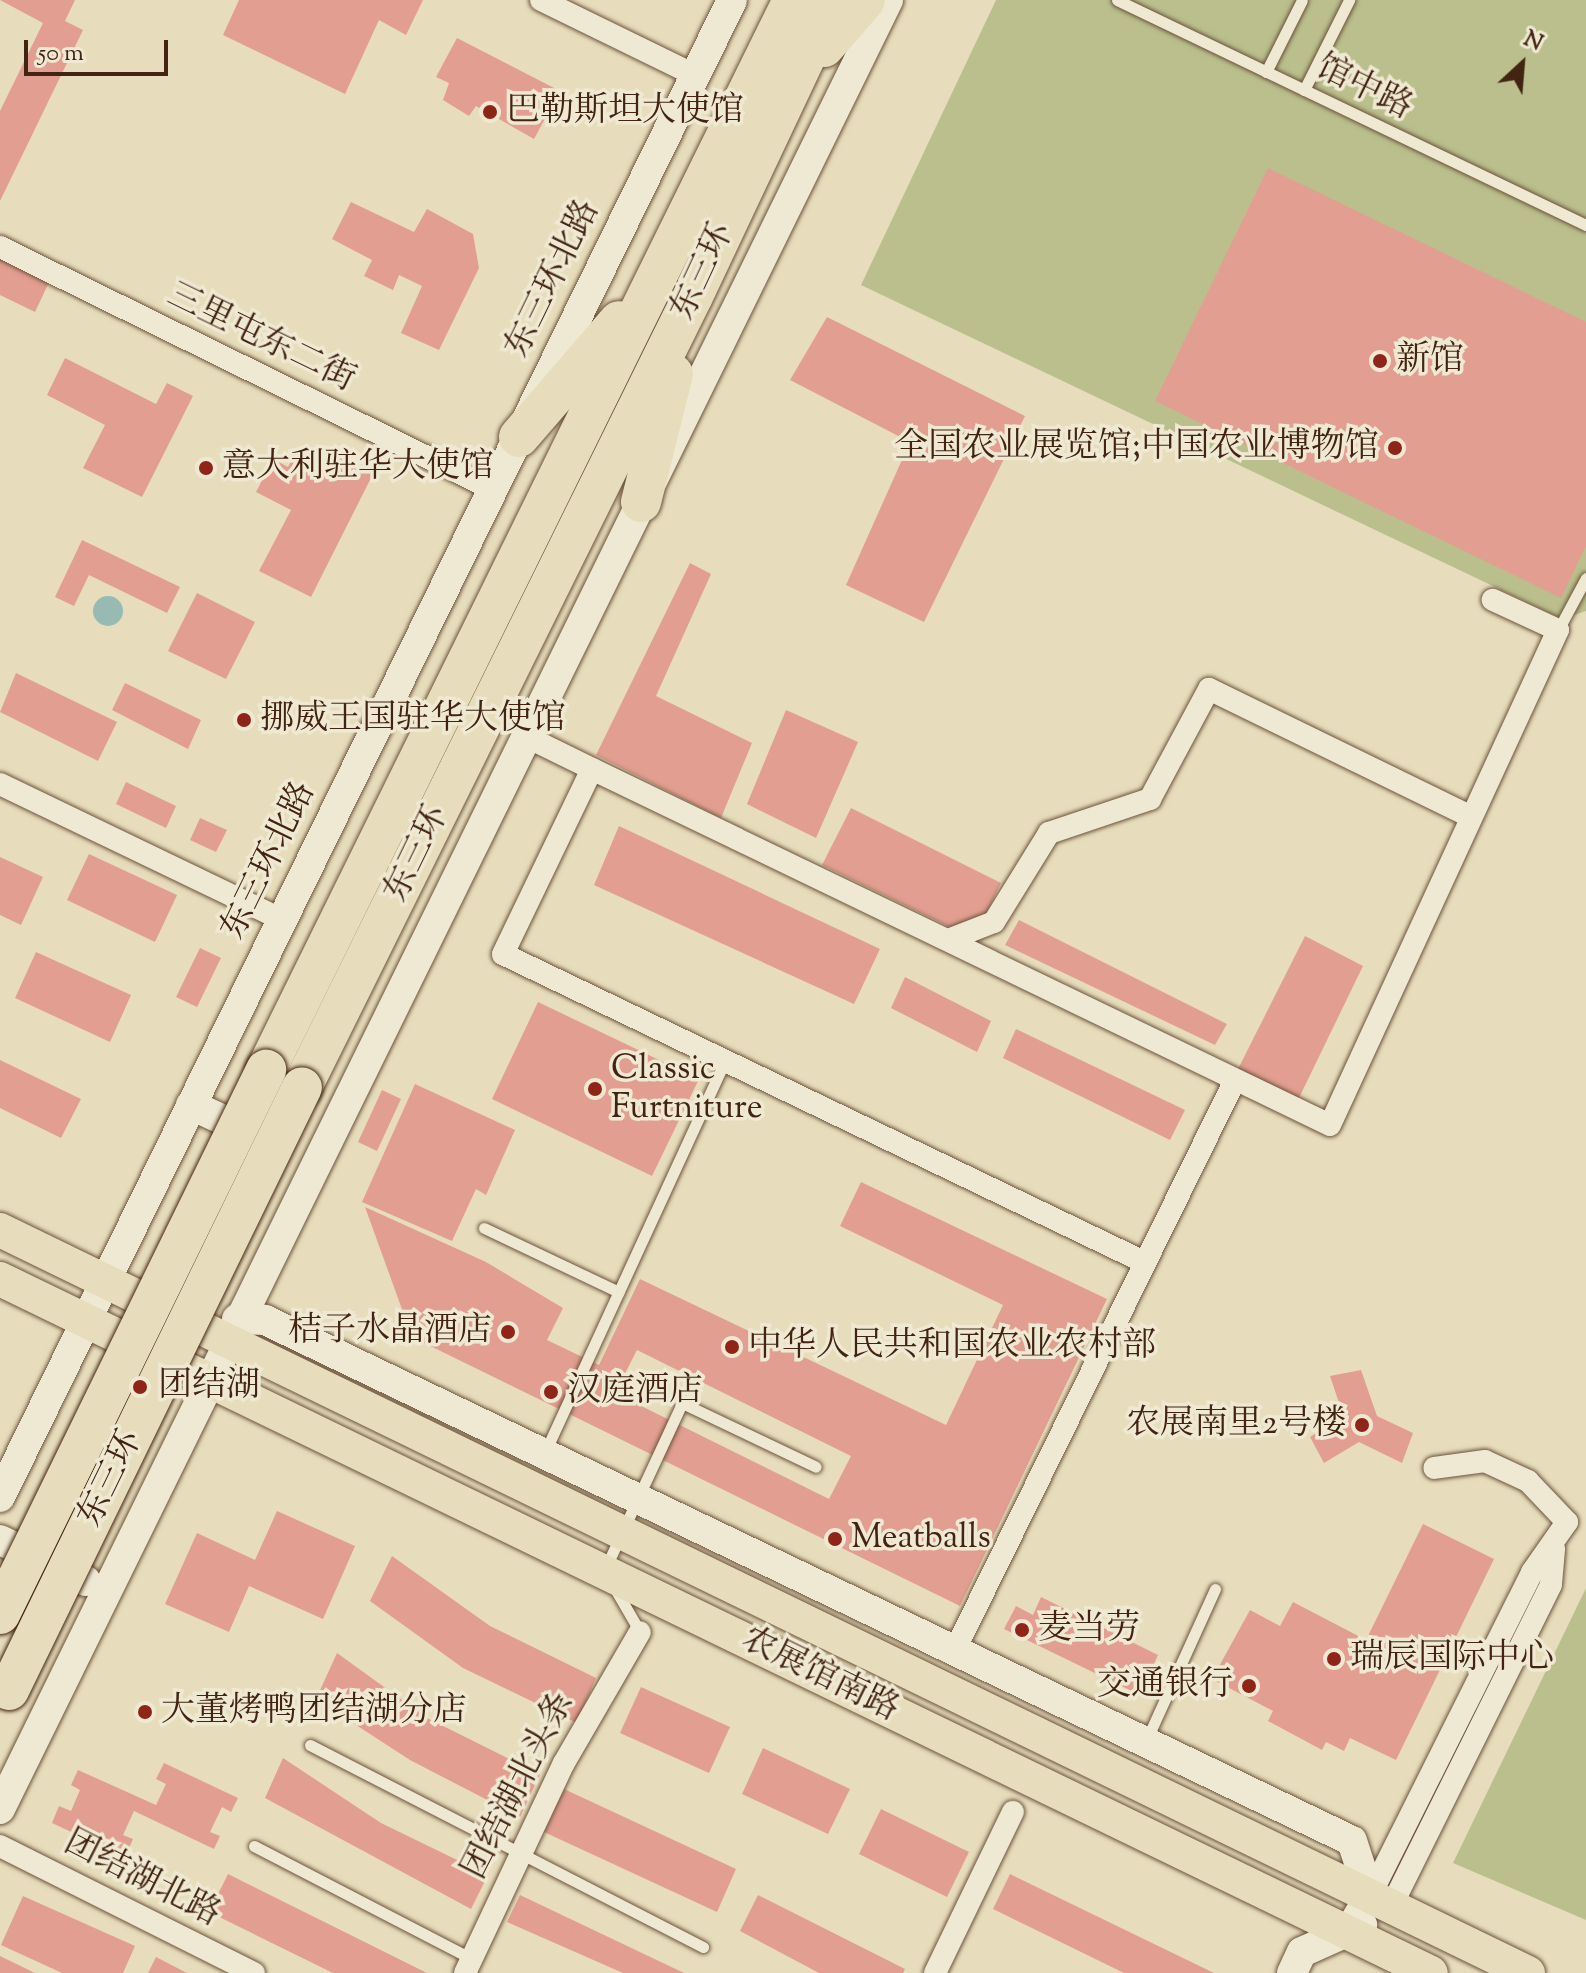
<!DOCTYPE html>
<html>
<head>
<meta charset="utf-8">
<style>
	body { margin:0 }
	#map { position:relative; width:1586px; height:1973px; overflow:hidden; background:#e7ddbc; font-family:"Sorts Mill Goudy","Noto Serif SC",serif }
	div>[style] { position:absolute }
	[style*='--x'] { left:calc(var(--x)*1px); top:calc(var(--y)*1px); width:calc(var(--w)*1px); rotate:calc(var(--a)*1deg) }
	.green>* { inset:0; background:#babf8d }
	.water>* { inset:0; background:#97bbb3 }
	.round { border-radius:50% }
	.building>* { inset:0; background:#e29e91 }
	.roads { filter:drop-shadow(0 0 2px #6c523c) drop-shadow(0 0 2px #6c523c) }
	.lane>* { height:11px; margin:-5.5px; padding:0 5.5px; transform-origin:5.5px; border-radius:5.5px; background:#efe9d3 }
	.street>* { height:22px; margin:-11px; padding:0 11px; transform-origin:11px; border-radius:11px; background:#efe9d3 }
	.secondary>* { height:30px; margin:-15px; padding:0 15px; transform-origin:15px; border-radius:15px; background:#efe9d3 }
	.primary>* { height:34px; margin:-17px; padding:0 17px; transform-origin:17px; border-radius:17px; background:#e7ddbc }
	.highway>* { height:40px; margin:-20px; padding:0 20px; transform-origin:20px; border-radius:20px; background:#e7ddbc }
	.bridges { filter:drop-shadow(0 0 2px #432412) drop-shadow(0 0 2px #432412) }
	.highway-bridge>* { height:40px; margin:-20px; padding:0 20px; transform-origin:20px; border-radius:20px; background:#e7ddbc }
	.dots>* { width:22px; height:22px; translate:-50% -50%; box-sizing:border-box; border:4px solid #efe9d3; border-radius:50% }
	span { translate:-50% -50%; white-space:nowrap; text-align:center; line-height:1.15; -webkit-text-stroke:7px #efe9d3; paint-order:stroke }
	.street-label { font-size:34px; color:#432412 }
	.poi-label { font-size:34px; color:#432412 }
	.left { translate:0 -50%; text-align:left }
	.right { translate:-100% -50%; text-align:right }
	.north { position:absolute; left:1482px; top:24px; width:80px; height:80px; -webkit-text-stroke:6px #efe9d3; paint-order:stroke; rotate:26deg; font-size:22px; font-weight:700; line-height:32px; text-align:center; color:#432412 }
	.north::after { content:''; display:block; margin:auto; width:28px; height:36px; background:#432412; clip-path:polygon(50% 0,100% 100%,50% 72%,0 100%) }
	.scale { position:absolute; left:24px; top:40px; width:144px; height:36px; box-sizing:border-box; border:4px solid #432412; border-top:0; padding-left:10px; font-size:24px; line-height:28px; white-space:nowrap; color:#432412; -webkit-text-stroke:6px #efe9d3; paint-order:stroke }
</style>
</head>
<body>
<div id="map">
	<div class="green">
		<i style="clip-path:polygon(996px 0,1586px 0,1586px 611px,1562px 619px,861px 285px)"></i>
		<i style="clip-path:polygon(1586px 1588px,1586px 1920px,1453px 1863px)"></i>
	</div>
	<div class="water">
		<i class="round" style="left:93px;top:596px;width:30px;height:30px"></i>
	</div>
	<div class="building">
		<i style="clip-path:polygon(0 0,75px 0,65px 21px,83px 30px,0 201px,0 111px,43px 23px)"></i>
		<i style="clip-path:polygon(239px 0,423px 0,406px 35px,379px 20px,345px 94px,223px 35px)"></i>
		<i style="clip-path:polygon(457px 38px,560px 91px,534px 139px,476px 106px,469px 116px,443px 100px,449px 83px,436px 77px)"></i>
		<i style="clip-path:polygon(1268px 168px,1586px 322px,1586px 546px,1561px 598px,1155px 401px)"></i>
		<i style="clip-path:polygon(351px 202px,414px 232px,427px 209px,473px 234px,479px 268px,439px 350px,401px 333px,422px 286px,399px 275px,393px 290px,364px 276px,372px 260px,332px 239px)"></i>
		<i style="clip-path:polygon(0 255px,50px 280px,35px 312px,0 295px)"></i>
		<i style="clip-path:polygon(827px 317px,1025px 416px,924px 622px,846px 585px,910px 442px,790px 380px)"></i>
		<i style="clip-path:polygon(65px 358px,156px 404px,167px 383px,193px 396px,142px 497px,83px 468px,105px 425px,47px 395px)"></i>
		<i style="clip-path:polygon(295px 454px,328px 472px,337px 456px,373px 474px,311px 597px,259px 571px,291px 510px,256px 492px,273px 459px,288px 467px)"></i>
		<i style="clip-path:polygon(82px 540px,180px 587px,167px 613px,89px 575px,74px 606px,55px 597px)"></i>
		<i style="clip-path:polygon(690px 563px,711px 574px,656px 696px,752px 743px,721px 818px,596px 755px)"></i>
		<i style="clip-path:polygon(197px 593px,255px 622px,226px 679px,168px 651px)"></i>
		<i style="clip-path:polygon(16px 673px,117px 722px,98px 761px,0 712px)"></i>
		<i style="clip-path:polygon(125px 683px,201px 720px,188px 749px,112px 710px)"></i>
		<i style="clip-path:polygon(786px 710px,858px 742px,816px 838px,747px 804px)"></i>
		<i style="clip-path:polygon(126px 782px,176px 806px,166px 828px,116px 804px)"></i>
		<i style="clip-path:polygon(851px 808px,1001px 883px,983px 920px,958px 931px,822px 865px)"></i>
		<i style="clip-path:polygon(200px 818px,227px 830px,216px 852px,190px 840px)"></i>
		<i style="clip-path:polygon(619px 826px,880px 949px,854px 1004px,594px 885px)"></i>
		<i style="clip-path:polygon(89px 854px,177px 895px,155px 942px,67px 900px)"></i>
		<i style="clip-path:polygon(0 857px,43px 877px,21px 925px,0 915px)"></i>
		<i style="clip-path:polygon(1019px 920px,1227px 1024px,1215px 1045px,1005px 945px)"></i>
		<i style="clip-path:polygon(1305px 936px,1363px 966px,1297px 1102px,1235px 1075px)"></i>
		<i style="clip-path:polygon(200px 948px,221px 958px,197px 1007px,176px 997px)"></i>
		<i style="clip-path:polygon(36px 952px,131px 995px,110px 1042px,15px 998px)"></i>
		<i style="clip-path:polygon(905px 977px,991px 1021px,977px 1052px,891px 1008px)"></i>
		<i style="clip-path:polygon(538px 1002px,699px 1079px,652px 1176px,492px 1099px)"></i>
		<i style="clip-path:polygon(1016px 1029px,1185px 1110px,1170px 1140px,1003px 1058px)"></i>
		<i style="clip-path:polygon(0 1060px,81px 1099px,61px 1138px,0 1108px)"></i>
		<i style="clip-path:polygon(415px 1084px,515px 1130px,486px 1195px,476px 1189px,452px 1241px,362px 1202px)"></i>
		<i style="clip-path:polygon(382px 1090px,401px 1099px,377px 1151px,358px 1142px)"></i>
		<i style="clip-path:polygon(evenodd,861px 1182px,1107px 1299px,960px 1606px,412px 1337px,365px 1207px,486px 1262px,563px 1308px,547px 1340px,599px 1365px,640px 1279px,946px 1425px,1003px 1305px,840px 1226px,861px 1182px,637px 1350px,851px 1456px,829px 1499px,615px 1393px,637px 1350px)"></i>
		<i style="clip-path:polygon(1361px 1370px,1377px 1416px,1413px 1433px,1402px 1463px,1359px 1442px,1324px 1463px,1310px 1437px,1343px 1415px,1330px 1376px)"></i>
		<i style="clip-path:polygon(277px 1511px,355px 1546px,323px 1619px,249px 1586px,229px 1632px,165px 1604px,197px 1533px,255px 1560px)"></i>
		<i style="clip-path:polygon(1423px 1524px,1494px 1559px,1396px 1760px,1350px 1738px,1344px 1751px,1326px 1742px,1322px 1750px,1268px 1721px,1273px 1711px,1212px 1679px,1250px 1610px,1280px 1626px,1293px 1602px,1366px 1640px)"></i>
		<i style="clip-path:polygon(392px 1556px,490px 1626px,596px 1678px,577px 1723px,463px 1668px,370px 1601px)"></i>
		<i style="clip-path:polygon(1041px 1597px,1158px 1655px,1140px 1695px,1004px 1629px,1016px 1606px,1033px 1615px)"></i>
		<i style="clip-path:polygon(337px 1653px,427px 1718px,540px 1774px,520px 1817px,410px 1760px,316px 1699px)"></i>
		<i style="clip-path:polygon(641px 1687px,730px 1727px,709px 1773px,620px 1733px)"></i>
		<i style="clip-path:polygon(763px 1748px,850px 1789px,828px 1834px,742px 1794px)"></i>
		<i style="clip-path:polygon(283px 1758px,381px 1823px,488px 1875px,471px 1909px,265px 1798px)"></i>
		<i style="clip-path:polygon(164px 1763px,238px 1798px,231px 1812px,222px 1807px,210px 1832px,220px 1836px,214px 1849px,134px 1811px,123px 1835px,133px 1839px,125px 1857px,52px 1823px,59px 1806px,71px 1811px,80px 1790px,71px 1785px,78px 1770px,156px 1805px,166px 1784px,156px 1779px)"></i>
		<i style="clip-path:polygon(564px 1789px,736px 1869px,717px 1912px,544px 1832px)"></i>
		<i style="clip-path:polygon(881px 1809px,969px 1852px,947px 1897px,859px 1854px)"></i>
		<i style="clip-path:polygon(228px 1874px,427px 1973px,333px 1973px,209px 1912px)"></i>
		<i style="clip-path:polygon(1010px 1874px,1214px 1973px,1124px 1973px,993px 1909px)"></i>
		<i style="clip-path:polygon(520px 1895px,684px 1973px,623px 1973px,507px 1922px)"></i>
		<i style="clip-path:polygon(758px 1895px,905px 1969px,903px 1973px,819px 1973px,740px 1931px)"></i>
		<i style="clip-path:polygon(23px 1896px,135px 1946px,123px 1973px,62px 1973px,1px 1945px)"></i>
		<i style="clip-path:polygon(0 1956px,35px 1973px,0 1973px)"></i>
		<i style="clip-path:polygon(156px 1957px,187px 1973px,148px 1973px)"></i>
	</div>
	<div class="roads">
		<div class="lane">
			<i style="--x:1117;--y:0;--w:520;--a:25.63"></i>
			<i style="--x:1266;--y:72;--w:80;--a:-63.4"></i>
			<i style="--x:1304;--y:90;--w:101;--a:-63.4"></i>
			<i style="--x:1558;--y:630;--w:59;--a:-61.7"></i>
			<i style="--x:484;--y:1228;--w:149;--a:25.4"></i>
			<i style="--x:545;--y:1452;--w:430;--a:-65.3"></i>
			<i style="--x:605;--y:1569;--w:183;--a:-65.1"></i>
			<i style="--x:682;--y:1403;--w:148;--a:25.5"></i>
			<i style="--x:614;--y:1587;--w:52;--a:60"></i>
			<i style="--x:1146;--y:1741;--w:167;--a:-65.6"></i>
			<i style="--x:310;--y:1745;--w:442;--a:27.2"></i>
			<i style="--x:254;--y:1846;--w:246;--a:27.4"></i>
		</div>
		<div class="street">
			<i style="--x:541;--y:0;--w:171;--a:26"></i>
			<i style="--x:0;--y:247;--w:548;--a:26.19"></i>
			<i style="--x:525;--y:736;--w:75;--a:26.2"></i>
			<i style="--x:0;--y:784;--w:314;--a:25.7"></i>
			<i style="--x:948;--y:940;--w:49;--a:-21.4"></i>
			<i style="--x:994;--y:922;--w:105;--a:-58.3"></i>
			<i style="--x:1049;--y:833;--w:107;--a:-18.6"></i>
			<i style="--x:1150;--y:799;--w:125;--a:-61.8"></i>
			<i style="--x:1209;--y:689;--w:292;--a:26"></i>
			<i style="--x:1144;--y:1262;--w:711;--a:-154.34"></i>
			<i style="--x:503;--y:954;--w:205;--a:-64.3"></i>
			<i style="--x:592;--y:769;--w:819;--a:25.75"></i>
			<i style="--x:1330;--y:1125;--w:545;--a:-65.27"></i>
			<i style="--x:1558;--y:630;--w:72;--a:-155.2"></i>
			<i style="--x:955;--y:1650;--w:635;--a:-63.84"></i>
			<i style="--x:0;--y:1846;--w:284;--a:26.6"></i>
			<i style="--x:1370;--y:1896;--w:362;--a:-63.4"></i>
			<i style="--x:1532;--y:1572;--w:61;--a:-55"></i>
			<i style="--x:1567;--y:1522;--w:57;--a:-133.6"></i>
			<i style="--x:1528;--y:1481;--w:47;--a:-155.1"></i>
			<i style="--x:1485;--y:1461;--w:51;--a:172.2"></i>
			<i style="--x:1391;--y:1907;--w:360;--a:-63.6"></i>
			<i style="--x:1551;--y:1584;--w:35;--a:-85"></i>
			<i style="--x:465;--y:1973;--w:232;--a:-64.8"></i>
			<i style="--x:564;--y:1763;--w:151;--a:-59.9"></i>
			<i style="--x:935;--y:1973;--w:179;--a:-64.2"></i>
		</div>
		<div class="secondary">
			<i style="--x:191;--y:1105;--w:74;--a:24.8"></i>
			<i style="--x:237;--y:1319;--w:28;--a:2"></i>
			<i style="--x:265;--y:1320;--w:1205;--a:25.61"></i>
			<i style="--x:1352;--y:1841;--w:58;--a:71.9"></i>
			<i style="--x:1370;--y:1896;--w:43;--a:120.7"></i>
			<i style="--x:0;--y:1497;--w:1666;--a:-63.94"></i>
			<i style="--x:0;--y:1540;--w:95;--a:25.5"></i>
			<i style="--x:0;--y:1809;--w:2015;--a:-63.85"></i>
			<i style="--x:1292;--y:1973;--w:23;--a:-65"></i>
			<i style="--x:1302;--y:1952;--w:66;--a:-24.2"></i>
		</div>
		<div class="primary">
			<i style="--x:0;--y:1230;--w:1699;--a:25.93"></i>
			<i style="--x:0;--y:1279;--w:1590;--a:25.87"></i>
		</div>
		<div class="highway">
			<i style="--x:824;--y:47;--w:62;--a:-48.9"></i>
			<i style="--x:519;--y:437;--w:153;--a:-49.2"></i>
			<i style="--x:641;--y:502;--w:132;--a:-76"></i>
			<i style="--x:266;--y:1070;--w:1193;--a:-63.78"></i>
			<i style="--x:302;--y:1087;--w:882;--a:-63.7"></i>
			<i style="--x:693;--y:296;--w:327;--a:-64.8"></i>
		</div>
	</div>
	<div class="bridges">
		<div class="highway-bridge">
			<i style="--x:0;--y:1614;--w:606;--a:-63.94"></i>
			<i style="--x:9;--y:1690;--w:670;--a:-64.08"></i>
		</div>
	</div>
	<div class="dots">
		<i style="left:490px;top:112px;background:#8f2418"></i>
		<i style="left:1380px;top:361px;background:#8f2418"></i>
		<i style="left:1395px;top:448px;background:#8f2418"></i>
		<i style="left:206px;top:468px;background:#8f2418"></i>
		<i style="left:244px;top:720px;background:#8f2418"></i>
		<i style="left:595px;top:1089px;background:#8f2418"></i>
		<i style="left:508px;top:1332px;background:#8f2418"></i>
		<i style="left:732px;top:1347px;background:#8f2418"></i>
		<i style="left:140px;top:1387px;background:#8f2418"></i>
		<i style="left:551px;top:1392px;background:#8f2418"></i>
		<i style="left:1362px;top:1425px;background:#8f2418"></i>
		<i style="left:835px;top:1539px;background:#8f2418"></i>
		<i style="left:1022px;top:1630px;background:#8f2418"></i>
		<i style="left:1334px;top:1659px;background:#8f2418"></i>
		<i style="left:1249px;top:1686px;background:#8f2418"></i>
		<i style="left:145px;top:1712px;background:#8f2418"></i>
	</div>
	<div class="street-label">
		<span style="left:1364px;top:88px;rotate:26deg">馆中路</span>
		<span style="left:703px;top:272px;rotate:-65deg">东三环</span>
		<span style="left:553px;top:279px;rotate:-64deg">东三环北路</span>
		<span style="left:261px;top:338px;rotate:26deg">三里屯东二街</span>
		<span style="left:417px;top:854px;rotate:-64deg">东三环</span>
		<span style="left:269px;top:861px;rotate:-64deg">东三环北路</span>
		<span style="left:111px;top:1479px;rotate:-64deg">东三环</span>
		<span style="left:820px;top:1675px;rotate:26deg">农展馆南路</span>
		<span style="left:519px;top:1786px;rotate:-63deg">团结湖北头条</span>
		<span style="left:142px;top:1879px;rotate:27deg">团结湖北路</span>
	</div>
	<div class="poi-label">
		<span class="left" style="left:506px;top:112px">巴勒斯坦大使馆</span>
		<span class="left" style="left:1396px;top:361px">新馆</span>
		<span class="right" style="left:1379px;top:448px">全国农业展览馆;中国农业博物馆</span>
		<span class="left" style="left:222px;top:468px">意大利驻华大使馆</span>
		<span class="left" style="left:260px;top:720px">挪威王国驻华大使馆</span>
		<span class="left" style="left:611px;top:1089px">Classic<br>Furtniture</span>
		<span class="right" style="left:492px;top:1332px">桔子水晶酒店</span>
		<span class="left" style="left:748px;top:1347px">中华人民共和国农业农村部</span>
		<span class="left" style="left:158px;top:1387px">团结湖</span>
		<span class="left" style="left:567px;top:1392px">汉庭酒店</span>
		<span class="right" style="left:1346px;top:1425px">农展南里2号楼</span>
		<span class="left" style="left:851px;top:1539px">Meatballs</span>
		<span class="left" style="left:1038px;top:1630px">麦当劳</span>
		<span class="left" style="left:1350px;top:1659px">瑞辰国际中心</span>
		<span class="right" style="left:1233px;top:1686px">交通银行</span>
		<span class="left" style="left:161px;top:1712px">大董烤鸭团结湖分店</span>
	</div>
	<div class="north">N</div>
	<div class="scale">50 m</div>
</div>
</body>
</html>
